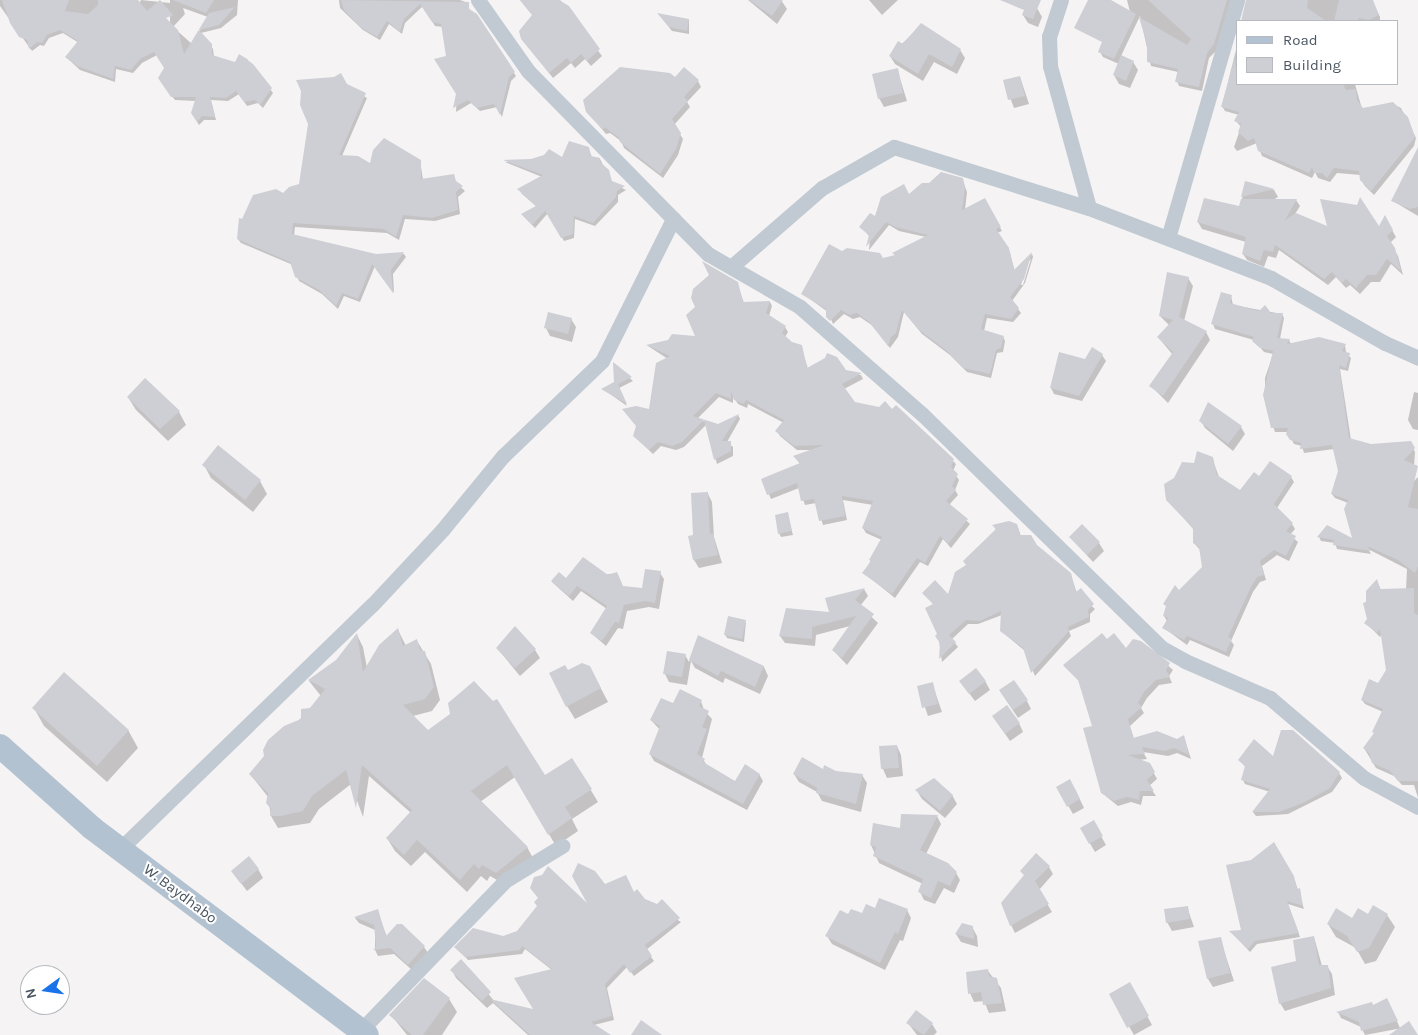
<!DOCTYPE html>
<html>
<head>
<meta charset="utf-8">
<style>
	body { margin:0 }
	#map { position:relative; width:1418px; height:1035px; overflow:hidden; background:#f5f3f3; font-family:Karla,sans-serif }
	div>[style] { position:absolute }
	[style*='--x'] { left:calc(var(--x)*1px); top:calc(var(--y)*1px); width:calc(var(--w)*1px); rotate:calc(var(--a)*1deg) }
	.shadow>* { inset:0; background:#0003 }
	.building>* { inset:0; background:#cdcfd5 }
	.minor>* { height:15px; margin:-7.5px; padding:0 7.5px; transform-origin:7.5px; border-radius:7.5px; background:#c1cad2 }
	.primary>* { height:24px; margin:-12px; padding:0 12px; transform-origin:12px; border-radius:12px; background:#b3c2d1 }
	span { translate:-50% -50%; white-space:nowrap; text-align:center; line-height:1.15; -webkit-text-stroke:4px #fff; paint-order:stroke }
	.street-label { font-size:15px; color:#4a5661 }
	.legend { position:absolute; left:1236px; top:20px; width:162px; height:65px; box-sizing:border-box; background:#fff; border:1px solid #b7bbc0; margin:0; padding:6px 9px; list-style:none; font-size:15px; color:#4a5661 }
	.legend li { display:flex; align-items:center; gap:10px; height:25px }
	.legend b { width:25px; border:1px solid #b7bbc0 }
	.north { position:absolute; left:20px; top:965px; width:50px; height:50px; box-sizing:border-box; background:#fff; border:1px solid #b7bbc0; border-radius:50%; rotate:256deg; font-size:14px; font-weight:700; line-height:20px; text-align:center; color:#4a5661 }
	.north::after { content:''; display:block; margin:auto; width:18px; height:22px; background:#1a73e8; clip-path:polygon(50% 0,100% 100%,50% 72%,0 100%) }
</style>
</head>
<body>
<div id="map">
	<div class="shadow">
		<i style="clip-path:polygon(evenodd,0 0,136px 0,139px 4px,141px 0,170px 3px,170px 0,238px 0,237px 15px,221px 28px,201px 33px,213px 49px,214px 57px,235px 64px,240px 55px,247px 59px,273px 93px,263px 108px,258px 103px,247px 106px,239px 94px,228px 101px,211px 100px,216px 120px,204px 120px,199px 125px,192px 113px,196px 101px,175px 100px,161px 82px,165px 68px,157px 55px,142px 63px,133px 73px,116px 69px,115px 82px,80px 70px,66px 57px,79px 43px,63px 33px,49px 38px,44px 46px,40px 45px,32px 51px,0 6px,0 0,183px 8px,208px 17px,192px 44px,173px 27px,185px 14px,183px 8px,0 0,170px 15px,170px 24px,164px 18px,170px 15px)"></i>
		<i style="clip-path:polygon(339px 0,460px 0,468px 3px,470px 12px,516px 76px,511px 81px,502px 117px,497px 107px,480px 111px,471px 103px,456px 112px,457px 94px,443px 27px,435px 26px,423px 6px,405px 23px,402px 34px,389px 24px,380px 40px,363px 30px,340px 8px)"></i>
		<i style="clip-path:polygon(520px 0,560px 0,602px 56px,591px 66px,585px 59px,575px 68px,571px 63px,553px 78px,522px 39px,533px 16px)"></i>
		<i style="clip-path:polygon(748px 0,781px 0,787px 9px,777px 24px)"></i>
		<i style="clip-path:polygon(869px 0,898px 0,882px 15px)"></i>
		<i style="clip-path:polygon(1092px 0,1108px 0,1130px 12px,1127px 0,1233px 0,1217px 50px,1209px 58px,1202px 91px,1179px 86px,1177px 81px,1178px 72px,1151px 66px,1140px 16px,1121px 56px,1133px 62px,1138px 70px,1130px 88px,1119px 84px,1114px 75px,1119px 64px,1103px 57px,1100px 52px,1106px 36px,1123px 42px,1091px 13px)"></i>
		<i style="clip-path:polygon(1247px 0,1371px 0,1380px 17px,1380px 21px,1243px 21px)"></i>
		<i style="clip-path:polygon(1037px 8px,1042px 17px,1038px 27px,1028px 23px,1023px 15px)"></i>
		<i style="clip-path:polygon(661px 17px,689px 20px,689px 34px,672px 31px)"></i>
		<i style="clip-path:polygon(921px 25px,960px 50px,965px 58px,957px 74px,934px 62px,923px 81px,895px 64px,890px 56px)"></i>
		<i style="clip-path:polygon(1237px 46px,1237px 84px,1355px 84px,1362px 109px,1393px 104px,1401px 108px,1416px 138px,1414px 146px,1374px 195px,1364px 185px,1361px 175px,1337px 173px,1330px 182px,1318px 178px,1315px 172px,1312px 178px,1262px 156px,1257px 143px,1237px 151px,1234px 147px,1241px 127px,1236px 121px,1239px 115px,1225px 111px,1222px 106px)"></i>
		<i style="clip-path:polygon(897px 69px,907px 101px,884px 107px,879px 98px)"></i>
		<i style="clip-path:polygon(1020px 77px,1029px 104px,1014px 108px,1004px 81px)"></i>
		<i style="clip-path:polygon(675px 79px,698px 81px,701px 87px,687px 102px,690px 107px,674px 125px,683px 139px,678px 155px,663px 178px,624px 148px,621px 141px,610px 133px,606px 134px,587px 111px)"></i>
		<i style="clip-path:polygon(346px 86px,367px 98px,342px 156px,371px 165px,420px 160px,423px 180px,456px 183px,465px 191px,458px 197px,460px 214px,435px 221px,405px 219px,399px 240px,387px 233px,295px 227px,294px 236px,376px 255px,404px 254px,406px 257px,393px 274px,394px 293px,375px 266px,360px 302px,344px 296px,338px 309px,322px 294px,299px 281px,293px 265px,241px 243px,238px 239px,242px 220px,300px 185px)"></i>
		<i style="clip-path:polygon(588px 148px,592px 157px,600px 159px,612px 183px,626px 190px,618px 195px,618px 202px,595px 226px,575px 219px,574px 238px,564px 241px,548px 213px,535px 228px,523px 215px,537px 207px,521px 193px,542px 177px,505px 162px,563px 159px)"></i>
		<i style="clip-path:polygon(1418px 150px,1418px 216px,1393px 201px)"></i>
		<i style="clip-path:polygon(evenodd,962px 179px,967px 192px,965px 210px,985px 200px,1002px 231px,997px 233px,1010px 253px,1015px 272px,1032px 254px,1033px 257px,1025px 283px,1012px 301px,1021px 313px,1013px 322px,987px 318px,984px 331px,1003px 337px,1005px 341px,1003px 352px,997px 353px,991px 378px,967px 372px,950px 355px,922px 334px,904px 312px,898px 337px,890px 348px,873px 326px,860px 317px,853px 319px,844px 314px,833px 324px,828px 312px,803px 294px,842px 252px,882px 259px,896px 256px,926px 237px,899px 231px,889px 225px,869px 250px,870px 237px,861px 227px,909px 195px,962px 179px,1031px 259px,1023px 285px,1021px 285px,1027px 263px,1031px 259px)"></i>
		<i style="clip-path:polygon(1246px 183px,1274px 190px,1278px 197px,1273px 200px,1296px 200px,1300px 206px,1295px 214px,1329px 228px,1380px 229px,1388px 223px,1396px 237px,1390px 243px,1398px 256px,1403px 275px,1391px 264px,1380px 282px,1371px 282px,1360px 294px,1350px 285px,1346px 288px,1336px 277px,1328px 285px,1279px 250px,1276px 258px,1268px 256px,1264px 267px,1247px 260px,1243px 254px,1246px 242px,1202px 229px,1198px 222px,1240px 207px)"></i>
		<i style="clip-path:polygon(1188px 278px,1193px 286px,1184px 321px,1206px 332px,1210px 340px,1168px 403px,1151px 386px,1173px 355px,1158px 337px,1169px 325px,1160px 316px)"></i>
		<i style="clip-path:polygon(737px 283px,744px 303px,770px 302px,772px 306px,769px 316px,785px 327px,788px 332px,785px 337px,791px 343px,801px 346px,808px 369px,861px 375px,863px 379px,844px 389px,855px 403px,892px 411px,896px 407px,956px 464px,953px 471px,959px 480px,955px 490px,958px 495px,949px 505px,970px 524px,951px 548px,943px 539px,928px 566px,920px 562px,895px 598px,864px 573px,882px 540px,866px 533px,863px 528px,873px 505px,843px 500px,847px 520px,823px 525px,816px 503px,805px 505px,799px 488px,771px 499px,763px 480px,800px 464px,795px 457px,813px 450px,797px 450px,780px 436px,777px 431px,784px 423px,748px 404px,747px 408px,738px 404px,733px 396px,733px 403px,719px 397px,697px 419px,719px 426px,738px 415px,740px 419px,727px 442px,733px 447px,733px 456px,717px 464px,706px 425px,684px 447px,676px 450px,661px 446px,653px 454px,634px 436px,651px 410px,668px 359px,648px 346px,697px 337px)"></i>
		<i style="clip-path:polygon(1231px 296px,1233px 305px,1282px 314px,1284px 318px,1280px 339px,1289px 340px,1291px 344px,1345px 345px,1346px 353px,1351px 358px,1348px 371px,1340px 369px,1351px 440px,1371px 445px,1410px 442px,1415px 452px,1413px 482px,1418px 477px,1418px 798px,1414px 785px,1402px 785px,1394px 776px,1376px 768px,1364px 748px,1375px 734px,1383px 712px,1365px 704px,1362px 700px,1379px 684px,1388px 670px,1382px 633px,1380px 637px,1366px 623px,1369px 619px,1367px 603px,1377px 581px,1381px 590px,1406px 590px,1407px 569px,1368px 549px,1371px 554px,1337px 549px,1335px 543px,1321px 541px,1319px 537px,1327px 527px,1353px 541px,1348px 503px,1335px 498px,1332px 494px,1340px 471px,1334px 449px,1304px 453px,1302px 446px,1294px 444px,1288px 432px,1275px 432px,1265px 402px,1265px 378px,1273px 354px,1264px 352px,1254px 340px,1215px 329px,1213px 324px)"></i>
		<i style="clip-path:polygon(571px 319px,576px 327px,572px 342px,550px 336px,546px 328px)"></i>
		<i style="clip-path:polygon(1102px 355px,1106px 361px,1082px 401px,1054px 394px,1051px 388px,1085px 360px)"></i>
		<i style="clip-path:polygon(614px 364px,633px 381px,619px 388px,627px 406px,603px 389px,616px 383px)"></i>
		<i style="clip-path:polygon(1414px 392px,1418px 393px,1418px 430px,1413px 429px,1408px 420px)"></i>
		<i style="clip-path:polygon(128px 397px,179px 412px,186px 425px,168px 441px,136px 410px)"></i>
		<i style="clip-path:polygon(1201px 421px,1241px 427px,1245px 434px,1233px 451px,1205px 428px)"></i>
		<i style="clip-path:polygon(1212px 458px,1219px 477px,1241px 491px,1260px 478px,1291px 477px,1294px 482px,1277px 508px,1292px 524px,1295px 529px,1290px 535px,1298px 542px,1289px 561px,1277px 555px,1262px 566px,1266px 580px,1260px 582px,1253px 592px,1231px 641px,1234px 645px,1229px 657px,1190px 640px,1187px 645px,1164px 628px,1167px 621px,1164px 616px,1179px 591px,1203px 568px,1201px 551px,1194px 543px,1194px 530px,1167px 499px,1194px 464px)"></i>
		<i style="clip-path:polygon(204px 465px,260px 481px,267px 494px,253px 512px,211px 478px)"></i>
		<i style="clip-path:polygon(708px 494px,712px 502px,714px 537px,722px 563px,699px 568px,694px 560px,694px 536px)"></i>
		<i style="clip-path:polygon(787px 514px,793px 535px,781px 537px,779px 533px)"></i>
		<i style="clip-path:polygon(1017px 525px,1021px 536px,1070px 574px,1077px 593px,1095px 609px,1090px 614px,1090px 622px,1069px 631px,1071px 636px,1035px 676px,1025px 651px,1001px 631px,1002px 615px,978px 624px,968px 624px,952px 639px,958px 647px,942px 662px,934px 605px,924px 593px,949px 596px,967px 566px,996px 530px,994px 526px)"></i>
		<i style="clip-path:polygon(1070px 537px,1099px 543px,1104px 551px,1093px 562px)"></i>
		<i style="clip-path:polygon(617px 573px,623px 587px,643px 590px,660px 573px,664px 579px,659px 609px,649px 607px,627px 611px,623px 629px,618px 628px,606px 646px,591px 633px,607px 609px,581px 591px,573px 601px,552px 582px)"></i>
		<i style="clip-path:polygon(864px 589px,868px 596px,860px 606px,878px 623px,847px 665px,833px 650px,850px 626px,816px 635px,815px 646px,785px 643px,780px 636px,831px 614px)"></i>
		<i style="clip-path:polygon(746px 622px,744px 642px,727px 638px,725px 634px)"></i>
		<i style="clip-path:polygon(398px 630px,406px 646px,417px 641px,431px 664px,440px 700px,432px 711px,413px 716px,428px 732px,545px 776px,572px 759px,598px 802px,572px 819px,578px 831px,556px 846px,515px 777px,480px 802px,527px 847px,534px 860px,504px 884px,490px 876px,487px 881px,481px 876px,467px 892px,425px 852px,411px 866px,395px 851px,387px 838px,411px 813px,369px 776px,363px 817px,351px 784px,319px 809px,310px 823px,278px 828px,271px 816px,268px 797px,250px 774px,321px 696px,309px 681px,337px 661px,357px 635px,363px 647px,367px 668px)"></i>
		<i style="clip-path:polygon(698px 637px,764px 667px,768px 676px,760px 694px,725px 678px,723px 683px,695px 668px,691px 661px,687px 685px,669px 682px,665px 674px,685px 655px,689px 662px)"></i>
		<i style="clip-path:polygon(1107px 641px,1126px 650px,1141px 642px,1173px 670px,1169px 676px,1172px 683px,1159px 685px,1147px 698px,1141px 708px,1144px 713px,1130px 726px,1134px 739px,1177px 741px,1184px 737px,1191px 759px,1177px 753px,1168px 756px,1143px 752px,1147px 759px,1138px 760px,1149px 764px,1157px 779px,1149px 786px,1156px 796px,1143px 796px,1141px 805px,1131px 802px,1118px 806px,1102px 793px,1094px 727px,1081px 683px,1064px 666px)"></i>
		<i style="clip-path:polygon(497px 648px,535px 650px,540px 658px,520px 676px)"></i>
		<i style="clip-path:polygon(568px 672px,597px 681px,608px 702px,575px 719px,567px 706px)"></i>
		<i style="clip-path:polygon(985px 681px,990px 690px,975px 701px,966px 689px)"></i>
		<i style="clip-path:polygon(932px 683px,942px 712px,928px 716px,918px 687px)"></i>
		<i style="clip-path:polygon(1000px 691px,1027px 701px,1031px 709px,1018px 718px)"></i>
		<i style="clip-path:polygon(701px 701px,704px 710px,712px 719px,702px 758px,708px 767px,735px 783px,759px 774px,763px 781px,747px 810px,654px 761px,650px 754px,660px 730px,651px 720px,673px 705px)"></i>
		<i style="clip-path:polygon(34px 708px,128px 730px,138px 748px,107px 782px,44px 726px)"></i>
		<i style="clip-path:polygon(1019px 723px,1023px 732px,1010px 741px,999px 725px)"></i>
		<i style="clip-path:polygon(897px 746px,901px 755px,903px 776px,887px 778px,883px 769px,881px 748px)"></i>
		<i style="clip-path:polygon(1273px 758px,1339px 773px,1342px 778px,1332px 792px,1288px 814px,1256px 816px,1253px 812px,1270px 792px,1245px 784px,1243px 780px,1246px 768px,1240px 760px)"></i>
		<i style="clip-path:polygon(824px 771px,862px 775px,867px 783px,861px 812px,822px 801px,817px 792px,799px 782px,794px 774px)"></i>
		<i style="clip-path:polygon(1058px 788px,1075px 789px,1084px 808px,1073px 814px)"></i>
		<i style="clip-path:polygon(917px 791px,952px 795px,957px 804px,945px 818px,922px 799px)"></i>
		<i style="clip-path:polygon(937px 816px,941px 824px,926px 854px,956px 873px,960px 880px,954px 893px,944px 888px,935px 904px,924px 900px,920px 892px,923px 884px,879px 863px,871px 845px,901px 829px)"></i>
		<i style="clip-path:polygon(1093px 822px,1106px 845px,1095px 852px,1081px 828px)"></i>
		<i style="clip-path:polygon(1251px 861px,1295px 881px,1304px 909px,1288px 904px,1300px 937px,1257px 944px,1250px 952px,1231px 932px,1243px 931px)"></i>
		<i style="clip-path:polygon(1049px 867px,1053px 874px,1039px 890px,1052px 912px,1015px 933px,1011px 925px,1025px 876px,1021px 871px)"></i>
		<i style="clip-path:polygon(258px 869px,263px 878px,247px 891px,232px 871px)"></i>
		<i style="clip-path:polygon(604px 886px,634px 894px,681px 922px,646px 950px,654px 961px,634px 976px,627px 967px,607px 988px,614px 1020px,594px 1025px,608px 1035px,528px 1035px,493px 1003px,487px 1008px,456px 978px,452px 970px,461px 960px,495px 1002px,535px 1011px,552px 970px,525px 949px,522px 954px,468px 960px,456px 947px,503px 937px,590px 908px)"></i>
		<i style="clip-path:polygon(1187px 907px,1194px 927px,1172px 931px,1167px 922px)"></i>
		<i style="clip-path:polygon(876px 909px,907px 910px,911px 918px,903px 941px,900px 940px,885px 970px,832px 944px,827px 936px)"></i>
		<i style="clip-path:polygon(377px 911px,387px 937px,402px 926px,424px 947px,428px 953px,412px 970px,394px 954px,378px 956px,375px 950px,375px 930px,359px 923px,355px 918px)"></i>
		<i style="clip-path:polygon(1387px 915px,1395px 927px,1376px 961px,1365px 964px,1356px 948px,1336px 937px,1328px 924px)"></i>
		<i style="clip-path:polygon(972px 927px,977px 936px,978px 947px,961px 942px,956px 934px)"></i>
		<i style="clip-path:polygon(1314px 937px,1322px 966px,1327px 966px,1332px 974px,1335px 995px,1285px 1011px,1280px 1003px,1297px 962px)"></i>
		<i style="clip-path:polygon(1220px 939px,1234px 981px,1213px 987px,1208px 979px)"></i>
		<i style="clip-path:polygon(988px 971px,1001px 988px,1006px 1011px,989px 1013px,984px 1001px,974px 1002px,970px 993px)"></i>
		<i style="clip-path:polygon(424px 980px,449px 999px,457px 1012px,442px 1035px,407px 1035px,391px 1015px)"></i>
		<i style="clip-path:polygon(1130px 984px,1152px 1025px,1134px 1035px,1110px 994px)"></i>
		<i style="clip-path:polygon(1373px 1006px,1390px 1006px,1400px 1028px,1418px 1035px,1401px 1035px,1397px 1029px,1365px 1035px,1361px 1027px,1341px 1018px,1338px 1012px)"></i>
		<i style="clip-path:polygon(908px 1023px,932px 1024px,937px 1032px,934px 1035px,917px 1035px)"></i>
	</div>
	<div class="building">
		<i style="clip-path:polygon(2px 0,69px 0,65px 11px,88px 14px,98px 5px,98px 0,138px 0,147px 11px,160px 0,173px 15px,166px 18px,178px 30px,184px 54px,209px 13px,235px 7px,219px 25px,199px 30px,212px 44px,212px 55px,235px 62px,239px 54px,253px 64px,272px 88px,260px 105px,255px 100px,244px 102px,236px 91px,226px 98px,210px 97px,215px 117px,202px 116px,197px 122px,191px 113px,196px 97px,171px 97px,158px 78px,164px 68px,154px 52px,140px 59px,131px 70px,115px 66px,113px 79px,77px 66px,65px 57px,78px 41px,60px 30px,47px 35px,42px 43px,37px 42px,29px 49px,27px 40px,19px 37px,10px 23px)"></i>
		<i style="clip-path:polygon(173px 0,214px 0,206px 13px)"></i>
		<i style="clip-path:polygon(341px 0,469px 2px,469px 9px,477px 14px,515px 72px,509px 77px,500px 115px,494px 104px,477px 108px,468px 100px,453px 108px,456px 94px,434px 59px,446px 56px,441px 24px,432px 22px,420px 4px,404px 19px,400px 32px,387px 21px,377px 37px,360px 27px,344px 10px)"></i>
		<i style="clip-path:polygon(520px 0,559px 0,569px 6px,600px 49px,587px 61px,581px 54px,571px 63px,567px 58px,549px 73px,521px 39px,519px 31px,532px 15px)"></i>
		<i style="clip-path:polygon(749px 0,783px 0,772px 16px)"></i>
		<i style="clip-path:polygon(1000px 0,1041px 0,1033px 19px,1022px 15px,1024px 10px)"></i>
		<i style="clip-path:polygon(1088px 0,1111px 0,1136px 14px,1114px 59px,1098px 52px,1102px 42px,1074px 28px)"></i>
		<i style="clip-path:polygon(1148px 0,1227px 0,1214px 44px,1207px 53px,1199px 87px,1175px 82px,1178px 69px,1147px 62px,1147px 44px,1139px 17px,1187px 45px,1191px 39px)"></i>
		<i style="clip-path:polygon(1246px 0,1308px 0,1307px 8px,1326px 21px,1241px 21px)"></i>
		<i style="clip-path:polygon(1339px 0,1373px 0,1379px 15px,1369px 20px,1359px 18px,1357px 21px,1334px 21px)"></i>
		<i style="clip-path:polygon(657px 13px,689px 19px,687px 31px,669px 27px)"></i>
		<i style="clip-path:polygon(921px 23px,961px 49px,952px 67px,929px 54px,918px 74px,889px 56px,898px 41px,903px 44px)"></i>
		<i style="clip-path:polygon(1121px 55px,1134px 61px,1126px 81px,1113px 75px)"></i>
		<i style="clip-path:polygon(1235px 58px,1237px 84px,1343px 84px,1346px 90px,1356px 89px,1357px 100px,1363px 108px,1393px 102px,1408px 117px,1415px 137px,1371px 191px,1360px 180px,1359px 171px,1334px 168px,1327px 178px,1322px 173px,1314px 173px,1312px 167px,1309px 173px,1258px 151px,1254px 138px,1248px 141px,1238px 132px,1241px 124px,1234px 121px,1239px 112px,1221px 107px)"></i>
		<i style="clip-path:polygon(620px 67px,670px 73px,675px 77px,684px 67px,699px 80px,684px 97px,688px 101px,672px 119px,681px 133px,676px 149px,660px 174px,620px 142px,619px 138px,606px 128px,602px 129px,586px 112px,583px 100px)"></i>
		<i style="clip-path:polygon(898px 68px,903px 93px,878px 99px,872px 74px)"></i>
		<i style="clip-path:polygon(341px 73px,347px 84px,366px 93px,339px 155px,358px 156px,370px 163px,373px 150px,384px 138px,421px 160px,421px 179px,454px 174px,456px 181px,463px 186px,456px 192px,458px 210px,432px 218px,403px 215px,396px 237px,384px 229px,293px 223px,292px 234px,376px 254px,404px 252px,391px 270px,393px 293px,372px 264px,358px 299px,342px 293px,336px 306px,319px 290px,295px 277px,290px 262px,237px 239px,239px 218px,242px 219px,253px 195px,276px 189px,283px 193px,289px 187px,299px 184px,308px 124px,300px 105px,301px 91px,296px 80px,334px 77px)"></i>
		<i style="clip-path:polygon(1020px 76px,1025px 96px,1008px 100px,1003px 80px)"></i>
		<i style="clip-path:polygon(569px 141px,589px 147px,591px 156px,600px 158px,600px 162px,609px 170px,612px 181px,625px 186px,617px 191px,616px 197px,593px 223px,574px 216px,573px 234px,561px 238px,545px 211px,532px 225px,521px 214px,536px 206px,517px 189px,543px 175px,503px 160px,531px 159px,544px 155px,549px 149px,562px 157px)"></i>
		<i style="clip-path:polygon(1418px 147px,1418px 207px,1410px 209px,1391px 201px)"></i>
		<i style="clip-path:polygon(941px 172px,963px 178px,965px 187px,962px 210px,985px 198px,1001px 227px,996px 229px,1009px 248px,1014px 270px,1032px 252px,1024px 279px,1010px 297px,1019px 308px,1011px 319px,985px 314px,981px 329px,1004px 336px,1001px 348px,996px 350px,990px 374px,963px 368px,947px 351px,919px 330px,902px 310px,896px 333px,891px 337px,888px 346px,869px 322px,857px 313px,850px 315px,841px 310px,830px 321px,826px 317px,826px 309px,801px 294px,829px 244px,842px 251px,847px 248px,880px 253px,883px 258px,895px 255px,892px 253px,928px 235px,895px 227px,886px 222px,866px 247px,869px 235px,859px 227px,870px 213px,875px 216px,881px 197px,904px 184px,909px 194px,922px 183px,929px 183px)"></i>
		<i style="clip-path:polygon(1245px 181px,1275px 189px,1241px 197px)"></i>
		<i style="clip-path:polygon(1360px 197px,1379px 226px,1385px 215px,1393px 230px,1387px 236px,1395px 248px,1401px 271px,1387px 259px,1376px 275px,1367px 275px,1356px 288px,1346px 279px,1342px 283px,1332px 272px,1324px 279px,1275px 245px,1273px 252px,1264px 250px,1260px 261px,1242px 254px,1246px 237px,1197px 222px,1204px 198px,1239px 206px,1241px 199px,1297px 199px,1285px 220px,1296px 213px,1327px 226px,1320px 199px,1357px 205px)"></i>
		<i style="clip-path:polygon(702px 261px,738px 282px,743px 302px,770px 301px,766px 313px,786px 326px,782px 333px,792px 342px,802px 345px,807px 368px,825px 358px,827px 353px,837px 357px,846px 370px,862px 373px,842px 384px,855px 402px,879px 407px,885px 401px,892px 409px,896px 405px,954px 459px,951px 467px,958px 474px,952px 486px,956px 490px,946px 501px,968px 519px,948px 544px,940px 536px,925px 563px,917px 558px,892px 594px,862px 573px,871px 561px,869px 560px,882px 537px,862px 528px,873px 501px,842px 496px,845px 516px,819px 521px,814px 499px,801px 501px,797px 483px,767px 495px,761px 479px,800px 463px,793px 456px,824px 445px,794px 446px,775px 431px,784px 420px,746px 400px,744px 404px,734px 400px,731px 391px,731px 399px,716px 393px,693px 416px,718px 424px,739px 414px,722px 441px,731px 441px,731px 451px,714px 460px,704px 420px,682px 442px,672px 446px,658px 442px,649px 450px,633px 436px,636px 426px,622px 409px,636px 406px,649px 409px,656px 363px,670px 356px,646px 345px,668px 340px,672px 334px,695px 336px,686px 315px,695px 307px,691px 298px,693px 289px,709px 275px)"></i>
		<i style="clip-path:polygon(1167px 272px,1189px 277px,1179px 317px,1207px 331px,1163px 396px,1149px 386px,1173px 352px,1157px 337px,1173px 320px,1159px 316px)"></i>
		<i style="clip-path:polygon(1221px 292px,1232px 295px,1230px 303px,1259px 311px,1265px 305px,1271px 313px,1283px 313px,1277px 338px,1290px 339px,1287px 344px,1319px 337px,1346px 344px,1342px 351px,1350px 353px,1346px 368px,1339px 365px,1349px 438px,1371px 444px,1411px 441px,1415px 448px,1404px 460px,1418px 466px,1408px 507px,1418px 509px,1418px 566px,1415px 573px,1398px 560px,1367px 546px,1371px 551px,1333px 545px,1334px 540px,1317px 537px,1327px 525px,1352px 538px,1344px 509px,1348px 500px,1331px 494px,1338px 471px,1332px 445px,1300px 449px,1301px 443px,1290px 440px,1286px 434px,1288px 428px,1271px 428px,1263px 395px,1273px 351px,1260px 348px,1252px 341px,1254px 337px,1211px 324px)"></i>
		<i style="clip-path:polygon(548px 312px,572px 318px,568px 334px,544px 328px)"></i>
		<i style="clip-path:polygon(1092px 347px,1103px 354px,1079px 396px,1050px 388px,1059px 352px,1085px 359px)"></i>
		<i style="clip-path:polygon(613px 362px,632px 377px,618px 384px,627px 404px,601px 389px,614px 382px)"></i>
		<i style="clip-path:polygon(145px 378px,180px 411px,160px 429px,127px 397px)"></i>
		<i style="clip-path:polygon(1208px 402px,1242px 426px,1228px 444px,1199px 421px)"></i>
		<i style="clip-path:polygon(218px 445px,261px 480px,245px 500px,202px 465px)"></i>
		<i style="clip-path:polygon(1197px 451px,1213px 457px,1217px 475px,1240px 490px,1254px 472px,1259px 476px,1270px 461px,1292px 476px,1274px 504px,1293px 523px,1286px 531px,1296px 536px,1286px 556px,1274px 550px,1260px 561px,1264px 575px,1257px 577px,1251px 587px,1228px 637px,1232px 639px,1226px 652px,1187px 636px,1184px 640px,1162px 628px,1168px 618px,1163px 616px,1166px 606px,1163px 604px,1175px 585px,1179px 590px,1202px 567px,1199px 547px,1193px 543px,1193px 528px,1166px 500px,1164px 484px,1174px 478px,1182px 462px,1194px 463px)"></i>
		<i style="clip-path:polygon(708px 492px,710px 534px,713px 533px,718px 555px,693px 560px,688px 536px,693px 535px,691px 493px)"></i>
		<i style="clip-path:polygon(788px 512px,792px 531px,778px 534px,775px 515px)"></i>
		<i style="clip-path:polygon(1009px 521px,1017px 524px,1020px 535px,1031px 535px,1037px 545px,1071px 573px,1076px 592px,1081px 588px,1094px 604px,1088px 610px,1089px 617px,1068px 627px,1069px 631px,1031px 673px,1023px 648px,1000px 631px,1001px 611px,980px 621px,966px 620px,949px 635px,956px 642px,939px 659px,940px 643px,935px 636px,937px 634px,925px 608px,933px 604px,922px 593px,935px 580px,948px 594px,955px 572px,966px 565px,963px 561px,996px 529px,992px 525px)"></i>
		<i style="clip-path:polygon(1082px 524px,1100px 542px,1087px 555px,1069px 537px)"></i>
		<i style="clip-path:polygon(583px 557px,608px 575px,617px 572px,623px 586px,642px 588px,645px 569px,661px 571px,655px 603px,645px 601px,624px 605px,619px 623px,615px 622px,602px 641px,590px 633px,607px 606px,577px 586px,569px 596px,551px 581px,559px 572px,566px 578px)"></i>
		<i style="clip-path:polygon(1377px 579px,1380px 589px,1414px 588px,1414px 613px,1418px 615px,1418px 781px,1398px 781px,1390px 771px,1372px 763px,1369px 753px,1363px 748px,1374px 733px,1372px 732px,1383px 709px,1361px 700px,1369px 679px,1378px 683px,1386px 670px,1380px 629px,1377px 633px,1364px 623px,1367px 619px,1363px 603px,1366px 602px,1366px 591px)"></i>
		<i style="clip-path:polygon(865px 588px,855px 600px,874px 614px,842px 658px,832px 650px,856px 616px,812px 627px,812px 639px,779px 636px,786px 608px,829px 612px,825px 598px)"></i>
		<i style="clip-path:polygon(728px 616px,746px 620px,742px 639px,724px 635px)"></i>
		<i style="clip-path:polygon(515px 626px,536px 649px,515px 668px,496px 648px)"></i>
		<i style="clip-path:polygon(398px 628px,403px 646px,417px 639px,420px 650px,425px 651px,434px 687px,425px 699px,403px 705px,428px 730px,450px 714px,448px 703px,474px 681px,493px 701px,497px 699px,545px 775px,572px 758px,592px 789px,565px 807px,572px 818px,548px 835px,507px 765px,471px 791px,528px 847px,496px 873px,482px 865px,479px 869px,474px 864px,460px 880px,417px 840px,404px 855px,386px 838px,412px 810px,362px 765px,356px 808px,346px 770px,312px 796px,303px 811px,281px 816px,270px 816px,271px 809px,266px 803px,268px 793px,249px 774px,264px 756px,263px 750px,268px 740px,284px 726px,301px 719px,301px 709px,310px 708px,325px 689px,308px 680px,336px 660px,357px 633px,363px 672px,379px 645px)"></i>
		<i style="clip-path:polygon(1102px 633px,1107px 639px,1114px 633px,1126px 648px,1133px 639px,1141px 641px,1170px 663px,1166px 670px,1170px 677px,1156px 680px,1144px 692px,1138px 703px,1142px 707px,1128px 719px,1133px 738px,1157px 731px,1177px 739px,1184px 735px,1189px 755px,1174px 748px,1165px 751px,1142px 747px,1145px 754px,1128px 755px,1150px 763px,1155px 772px,1147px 780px,1154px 791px,1140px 791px,1139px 800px,1127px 797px,1114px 801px,1101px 793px,1083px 728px,1092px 726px,1078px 680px,1063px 665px)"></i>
		<i style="clip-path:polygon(698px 635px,764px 666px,755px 687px,721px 671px,718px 676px,689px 660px)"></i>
		<i style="clip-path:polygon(667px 651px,686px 654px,682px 677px,663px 674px)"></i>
		<i style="clip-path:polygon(582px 663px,590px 666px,601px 688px,566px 707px,549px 673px,565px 665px,568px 670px)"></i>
		<i style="clip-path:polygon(976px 668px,986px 681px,969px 694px,959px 681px)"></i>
		<i style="clip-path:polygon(64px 672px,129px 730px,97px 766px,32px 708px)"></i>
		<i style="clip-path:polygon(1014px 680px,1028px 700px,1013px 710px,999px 690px)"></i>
		<i style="clip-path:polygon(933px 682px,938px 704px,922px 708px,917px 686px)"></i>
		<i style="clip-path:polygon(680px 689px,702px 700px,699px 706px,709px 711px,702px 727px,707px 729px,697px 754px,705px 759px,703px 762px,735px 781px,745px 764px,760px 774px,743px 804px,649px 754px,660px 726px,650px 720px,661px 698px,673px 703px)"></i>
		<i style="clip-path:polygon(1007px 705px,1020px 723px,1005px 734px,992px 716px)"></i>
		<i style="clip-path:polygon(1281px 730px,1293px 730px,1340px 772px,1330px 788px,1305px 802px,1279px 812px,1252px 812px,1270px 789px,1241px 780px,1245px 766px,1238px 760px,1254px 739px,1273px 756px)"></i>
		<i style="clip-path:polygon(897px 745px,899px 768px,881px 769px,879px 746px)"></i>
		<i style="clip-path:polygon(802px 757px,823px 769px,824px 765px,836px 771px,863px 774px,856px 804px,816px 793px,817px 788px,793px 774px)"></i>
		<i style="clip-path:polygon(934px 778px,953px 795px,940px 811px,915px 790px)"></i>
		<i style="clip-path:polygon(1070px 779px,1080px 799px,1067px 807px,1056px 787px)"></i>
		<i style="clip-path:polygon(901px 814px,938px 815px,920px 850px,948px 863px,957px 872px,950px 886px,938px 881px,931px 898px,918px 892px,923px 879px,873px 856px,876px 847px,870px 845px,873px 823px,900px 828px)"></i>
		<i style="clip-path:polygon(1094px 820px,1103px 836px,1089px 844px,1080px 828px)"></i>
		<i style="clip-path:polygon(1274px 842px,1294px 876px,1297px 889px,1300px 888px,1303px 906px,1287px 901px,1299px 933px,1255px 941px,1248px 949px,1229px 931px,1241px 930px,1226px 865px,1251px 860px)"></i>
		<i style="clip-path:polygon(1036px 853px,1050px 866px,1035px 881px,1049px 904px,1010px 926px,1001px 903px,1024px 875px,1020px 871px)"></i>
		<i style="clip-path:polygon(249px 856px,259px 869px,241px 884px,231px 871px)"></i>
		<i style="clip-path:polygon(578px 863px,595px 871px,605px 884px,626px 875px,634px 892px,637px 889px,645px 899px,657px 904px,662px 899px,680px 918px,645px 945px,652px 956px,630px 973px,624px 964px,605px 984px,612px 1016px,591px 1022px,611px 1035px,530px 1035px,490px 999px,533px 1009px,514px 978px,552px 969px,522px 946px,520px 950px,465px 957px,454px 947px,473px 928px,503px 936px,517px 931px,537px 906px,534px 902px,538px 898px,530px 888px,534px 877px,542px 875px,548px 866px,587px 903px,572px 876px)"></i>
		<i style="clip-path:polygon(879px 898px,908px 909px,898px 934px,895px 932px,880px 963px,825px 936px,840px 910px,848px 914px,851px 909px,862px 913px,866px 904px,875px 908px)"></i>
		<i style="clip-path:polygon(1373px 905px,1388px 914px,1369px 948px,1357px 952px,1347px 936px,1327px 924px,1336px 908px,1352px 918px,1358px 908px,1368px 914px)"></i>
		<i style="clip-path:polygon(1188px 906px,1190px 919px,1166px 923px,1164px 909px)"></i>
		<i style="clip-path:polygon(378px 909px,386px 936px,397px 924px,402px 924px,425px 946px,408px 965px,390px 948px,373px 950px,376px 947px,374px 925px,354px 917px)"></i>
		<i style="clip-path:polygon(962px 923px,973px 926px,974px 939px,955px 934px)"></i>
		<i style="clip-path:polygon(1314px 936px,1319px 965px,1328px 965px,1331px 988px,1279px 1004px,1271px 967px,1296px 961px,1293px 940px)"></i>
		<i style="clip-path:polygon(1221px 937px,1230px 973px,1207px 979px,1198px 941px)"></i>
		<i style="clip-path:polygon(461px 959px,491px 992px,482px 1001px,450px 970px)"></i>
		<i style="clip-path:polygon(988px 969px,989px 976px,997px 978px,1002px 1003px,983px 1005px,981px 992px,968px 994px,966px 972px)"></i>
		<i style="clip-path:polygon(424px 978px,450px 998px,423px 1035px,412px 1035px,389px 1015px)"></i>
		<i style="clip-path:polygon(1130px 982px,1149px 1016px,1127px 1028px,1109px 994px)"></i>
		<i style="clip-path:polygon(1387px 998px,1398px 1021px,1361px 1031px,1359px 1022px,1336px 1012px,1372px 1002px,1373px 1005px)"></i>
		<i style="clip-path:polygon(916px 1010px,933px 1023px,924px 1035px,906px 1023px)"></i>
		<i style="clip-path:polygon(641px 1020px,662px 1035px,631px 1035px)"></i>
		<i style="clip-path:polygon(1409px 1021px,1418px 1035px,1389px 1035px)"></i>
	</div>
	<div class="minor">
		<i style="--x:478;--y:0;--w:87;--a:54.8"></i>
		<i style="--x:528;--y:71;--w:257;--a:45.5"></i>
		<i style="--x:708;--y:254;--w:106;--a:29.9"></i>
		<i style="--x:800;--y:307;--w:162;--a:41.3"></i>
		<i style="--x:922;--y:414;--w:335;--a:44.3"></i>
		<i style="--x:1162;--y:648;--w:26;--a:29"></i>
		<i style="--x:1185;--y:661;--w:93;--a:23.5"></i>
		<i style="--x:1270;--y:698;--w:123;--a:40.4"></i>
		<i style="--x:1364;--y:778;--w:61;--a:28.2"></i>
		<i style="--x:1061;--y:0;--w:38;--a:108"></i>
		<i style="--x:1049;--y:36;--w:30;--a:88"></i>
		<i style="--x:1050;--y:66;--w:147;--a:74.6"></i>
		<i style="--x:1168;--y:238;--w:248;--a:-73.8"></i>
		<i style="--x:731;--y:267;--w:121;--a:-41"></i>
		<i style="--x:822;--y:188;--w:83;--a:-29.7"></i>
		<i style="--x:894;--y:147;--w:204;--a:17.4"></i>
		<i style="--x:1089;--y:208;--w:195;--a:21"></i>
		<i style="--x:1271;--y:278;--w:131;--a:29.7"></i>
		<i style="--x:1385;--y:343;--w:36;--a:24"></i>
		<i style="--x:120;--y:849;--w:351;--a:-44.1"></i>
		<i style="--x:372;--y:605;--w:104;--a:-46.9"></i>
		<i style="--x:443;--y:529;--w:94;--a:-50.6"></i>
		<i style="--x:503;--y:456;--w:137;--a:-43.8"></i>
		<i style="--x:602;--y:361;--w:159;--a:-63.4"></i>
		<i style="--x:361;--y:1030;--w:209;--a:-46"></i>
		<i style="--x:506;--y:880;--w:66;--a:-31.3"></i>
	</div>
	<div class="primary">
		<i style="--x:0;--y:746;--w:123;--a:41.7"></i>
		<i style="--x:92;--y:828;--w:344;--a:37"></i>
	</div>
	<div class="street-label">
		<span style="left:180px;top:894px;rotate:37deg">W. Baydhabo</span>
	</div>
	<ul class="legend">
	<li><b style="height:6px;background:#b3c2d1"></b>Road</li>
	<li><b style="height:14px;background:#cdcfd5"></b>Building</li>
	</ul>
	<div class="north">N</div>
</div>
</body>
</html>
